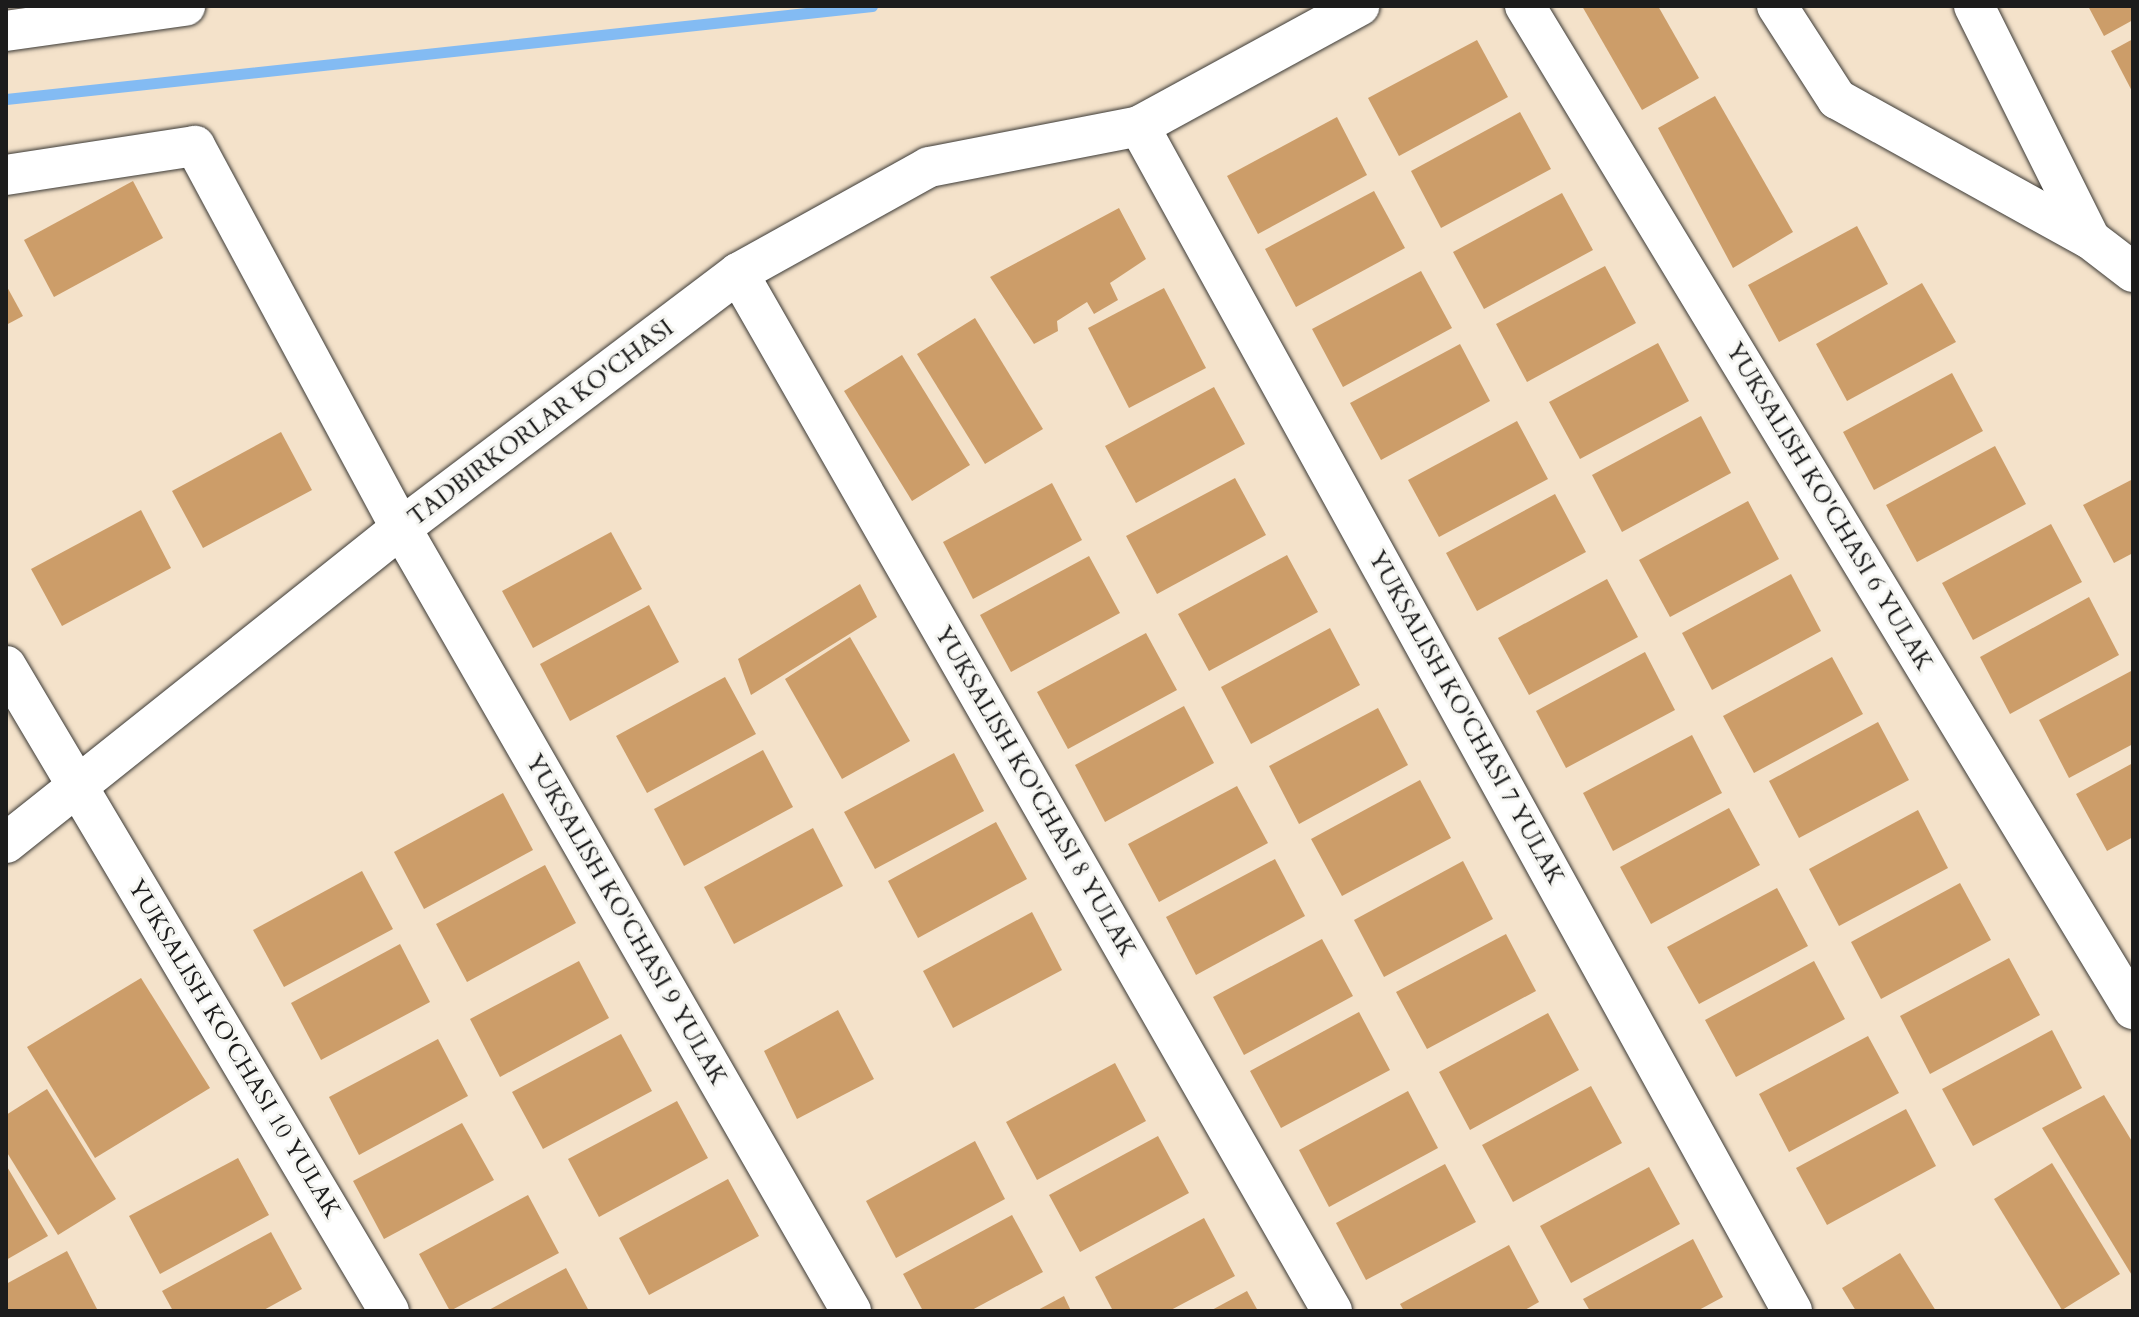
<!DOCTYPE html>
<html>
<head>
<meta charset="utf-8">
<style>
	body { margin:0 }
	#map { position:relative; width:2139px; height:1317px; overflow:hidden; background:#f4e2ca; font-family:Cardo,serif }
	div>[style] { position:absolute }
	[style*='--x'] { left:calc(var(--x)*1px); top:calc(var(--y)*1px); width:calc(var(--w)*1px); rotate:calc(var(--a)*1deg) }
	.stream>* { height:11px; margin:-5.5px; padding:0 5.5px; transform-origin:5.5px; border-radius:5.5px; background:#83bbf3 }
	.building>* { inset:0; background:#cc9d69 }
	.roads { filter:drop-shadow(0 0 2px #3c3a36) drop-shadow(0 0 2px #3c3a36) }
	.minor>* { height:40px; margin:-20px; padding:0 20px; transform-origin:20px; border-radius:20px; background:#fff }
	span { translate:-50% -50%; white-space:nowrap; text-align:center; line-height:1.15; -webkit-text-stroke:6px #f6f6f2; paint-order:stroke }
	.street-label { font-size:24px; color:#1c1c1c }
	.frame { position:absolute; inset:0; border:8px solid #1c1c1c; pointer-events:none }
</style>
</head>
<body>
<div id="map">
	<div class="stream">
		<i style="--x:6;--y:99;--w:871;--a:-6.13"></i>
	</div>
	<div class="building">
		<i style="clip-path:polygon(1582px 6px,1658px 6px,1699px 78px,1642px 110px)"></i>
		<i style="clip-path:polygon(2088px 6px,2133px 6px,2133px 20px,2104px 36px)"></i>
		<i style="clip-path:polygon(2133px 39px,2133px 93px,2111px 51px)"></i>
		<i style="clip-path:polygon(1477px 40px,1508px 97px,1399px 156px,1368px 98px)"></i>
		<i style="clip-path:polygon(1715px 96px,1793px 232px,1733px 268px,1658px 128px)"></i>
		<i style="clip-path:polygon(1520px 112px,1551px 169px,1441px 228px,1411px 171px)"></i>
		<i style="clip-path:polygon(1337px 117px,1367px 175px,1258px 234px,1227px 176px)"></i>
		<i style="clip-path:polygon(133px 181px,163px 238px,54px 297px,24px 240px)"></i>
		<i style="clip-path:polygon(1374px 191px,1405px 248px,1296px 307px,1265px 249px)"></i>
		<i style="clip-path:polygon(1562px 193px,1593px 250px,1484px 309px,1453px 252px)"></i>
		<i style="clip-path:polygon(1119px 208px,1146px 259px,1110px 283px,1118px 300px,1094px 314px,1087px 302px,1057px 321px,1058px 331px,1034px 344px,990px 277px)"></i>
		<i style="clip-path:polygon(1857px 226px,1888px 284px,1779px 342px,1748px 285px)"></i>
		<i style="clip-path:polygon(1605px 266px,1636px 323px,1527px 382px,1496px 324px)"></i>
		<i style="clip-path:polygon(1421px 271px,1452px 328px,1343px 387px,1312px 329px)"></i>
		<i style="clip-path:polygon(1922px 283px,1956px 342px,1847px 401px,1816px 344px)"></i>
		<i style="clip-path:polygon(6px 285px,23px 316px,6px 325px)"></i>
		<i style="clip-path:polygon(1164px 288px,1206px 368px,1129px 408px,1088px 328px)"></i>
		<i style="clip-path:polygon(975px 318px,1043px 429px,985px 464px,917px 354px)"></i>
		<i style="clip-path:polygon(1658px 343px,1689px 401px,1580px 459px,1549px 402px)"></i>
		<i style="clip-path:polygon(1460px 344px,1490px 401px,1381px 460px,1350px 403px)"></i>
		<i style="clip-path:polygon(902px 355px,970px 465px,912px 501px,844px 391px)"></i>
		<i style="clip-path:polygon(1952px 373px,1983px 431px,1874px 490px,1843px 432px)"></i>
		<i style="clip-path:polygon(1214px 387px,1245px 444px,1136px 503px,1105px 446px)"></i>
		<i style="clip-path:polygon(1701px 416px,1731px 473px,1622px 532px,1592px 475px)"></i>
		<i style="clip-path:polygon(1517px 421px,1548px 479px,1439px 537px,1408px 480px)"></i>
		<i style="clip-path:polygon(281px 432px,312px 490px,203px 548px,172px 491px)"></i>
		<i style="clip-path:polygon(1995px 446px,2026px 504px,1917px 562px,1886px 505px)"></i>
		<i style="clip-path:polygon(1235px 478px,1266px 535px,1157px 594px,1126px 536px)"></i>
		<i style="clip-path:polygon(2133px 479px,2133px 553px,2114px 563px,2083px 505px)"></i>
		<i style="clip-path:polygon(1052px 483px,1082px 540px,973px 599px,943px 542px)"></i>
		<i style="clip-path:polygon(1555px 494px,1586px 552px,1477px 611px,1446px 553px)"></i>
		<i style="clip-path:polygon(1748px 501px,1779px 559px,1670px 617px,1639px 560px)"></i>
		<i style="clip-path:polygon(141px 510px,171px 568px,62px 626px,31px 569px)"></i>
		<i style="clip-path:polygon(2051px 524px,2082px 582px,1973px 640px,1942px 583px)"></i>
		<i style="clip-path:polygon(611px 532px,642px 589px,533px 648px,502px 591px)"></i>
		<i style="clip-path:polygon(1287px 555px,1318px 612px,1209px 671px,1178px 614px)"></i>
		<i style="clip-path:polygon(1089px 556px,1120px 613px,1011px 672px,980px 615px)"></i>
		<i style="clip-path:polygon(1791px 574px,1821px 631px,1712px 690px,1682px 633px)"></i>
		<i style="clip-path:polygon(1607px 579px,1638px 637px,1529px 695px,1498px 638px)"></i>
		<i style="clip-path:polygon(860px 584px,877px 617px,751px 695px,738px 659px)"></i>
		<i style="clip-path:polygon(2089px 597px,2119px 655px,2010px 714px,1980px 657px)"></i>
		<i style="clip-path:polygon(649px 605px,679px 662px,570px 721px,540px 664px)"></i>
		<i style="clip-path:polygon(1330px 628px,1360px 685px,1251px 744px,1221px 687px)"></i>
		<i style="clip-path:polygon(1146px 633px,1177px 690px,1068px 749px,1037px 692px)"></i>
		<i style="clip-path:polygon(850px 637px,910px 741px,842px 779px,785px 679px)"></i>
		<i style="clip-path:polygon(1645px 652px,1675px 710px,1566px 768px,1536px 711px)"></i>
		<i style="clip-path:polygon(1832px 657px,1863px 714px,1754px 773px,1723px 716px)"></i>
		<i style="clip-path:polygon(2133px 670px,2133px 744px,2069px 778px,2039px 720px)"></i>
		<i style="clip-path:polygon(725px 677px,756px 734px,647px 793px,616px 736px)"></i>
		<i style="clip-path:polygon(1184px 706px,1214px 763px,1105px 822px,1075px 765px)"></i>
		<i style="clip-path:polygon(1378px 708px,1408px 765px,1299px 824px,1269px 766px)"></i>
		<i style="clip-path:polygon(1878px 722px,1909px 780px,1799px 838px,1769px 781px)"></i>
		<i style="clip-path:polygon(1692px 735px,1722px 793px,1613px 851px,1583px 793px)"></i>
		<i style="clip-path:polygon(763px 750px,793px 807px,684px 866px,654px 809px)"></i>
		<i style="clip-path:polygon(954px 753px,984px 811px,875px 869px,844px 812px)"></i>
		<i style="clip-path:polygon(2133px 763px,2133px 837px,2107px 851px,2076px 794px)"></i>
		<i style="clip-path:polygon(1420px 780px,1451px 838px,1342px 896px,1311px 839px)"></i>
		<i style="clip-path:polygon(1237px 786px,1268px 843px,1159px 902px,1128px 844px)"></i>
		<i style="clip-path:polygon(503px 793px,533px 850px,424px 909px,394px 852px)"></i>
		<i style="clip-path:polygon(1729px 808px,1760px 865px,1651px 924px,1620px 867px)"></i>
		<i style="clip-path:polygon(1918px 810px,1948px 868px,1839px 926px,1809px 869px)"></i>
		<i style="clip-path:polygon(996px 822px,1027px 879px,918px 938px,888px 881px)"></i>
		<i style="clip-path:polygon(813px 828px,843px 886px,734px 944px,704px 887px)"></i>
		<i style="clip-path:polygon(1275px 859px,1305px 916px,1196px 975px,1166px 917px)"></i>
		<i style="clip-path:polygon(1463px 861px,1493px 919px,1384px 977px,1354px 920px)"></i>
		<i style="clip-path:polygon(545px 865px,576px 923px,467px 982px,436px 924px)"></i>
		<i style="clip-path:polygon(362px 871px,393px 929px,284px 987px,253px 930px)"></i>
		<i style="clip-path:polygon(1960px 883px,1991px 940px,1881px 999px,1851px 942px)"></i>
		<i style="clip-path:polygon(1777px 888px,1808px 946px,1699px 1004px,1667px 947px)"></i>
		<i style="clip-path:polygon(1032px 912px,1062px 970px,953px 1028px,923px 971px)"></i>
		<i style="clip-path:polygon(1506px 934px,1536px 991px,1427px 1049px,1396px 992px)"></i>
		<i style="clip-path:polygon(1322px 939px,1353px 996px,1244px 1055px,1213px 997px)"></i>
		<i style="clip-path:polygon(400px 944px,430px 1002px,321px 1060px,291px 1003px)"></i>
		<i style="clip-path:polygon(2009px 958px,2040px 1015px,1930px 1074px,1900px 1016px)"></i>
		<i style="clip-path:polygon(579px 961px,609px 1018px,500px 1077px,470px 1019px)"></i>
		<i style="clip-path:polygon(1814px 961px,1845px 1019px,1736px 1077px,1705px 1020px)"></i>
		<i style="clip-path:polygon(141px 978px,210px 1088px,95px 1158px,27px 1047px)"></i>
		<i style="clip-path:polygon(838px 1010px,874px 1079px,797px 1119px,764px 1051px)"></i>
		<i style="clip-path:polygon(1359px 1012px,1390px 1070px,1281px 1128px,1250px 1071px)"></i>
		<i style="clip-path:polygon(1548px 1013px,1579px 1070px,1470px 1130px,1439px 1072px)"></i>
		<i style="clip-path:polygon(2052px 1030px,2082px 1088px,1973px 1146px,1942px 1089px)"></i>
		<i style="clip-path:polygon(621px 1034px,652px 1091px,543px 1149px,512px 1092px)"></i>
		<i style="clip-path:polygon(1868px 1036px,1899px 1093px,1789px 1152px,1759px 1094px)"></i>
		<i style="clip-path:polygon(438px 1039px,468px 1096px,359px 1155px,329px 1097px)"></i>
		<i style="clip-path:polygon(1115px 1063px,1146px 1121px,1037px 1180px,1006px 1122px)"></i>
		<i style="clip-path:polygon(1591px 1086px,1622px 1143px,1513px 1202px,1482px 1145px)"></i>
		<i style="clip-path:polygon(47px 1089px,116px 1199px,58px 1235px,6px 1151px,6px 1115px)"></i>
		<i style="clip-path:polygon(1408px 1091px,1438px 1148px,1329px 1207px,1299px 1150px)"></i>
		<i style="clip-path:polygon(2104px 1095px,2133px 1143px,2133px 1277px,2042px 1128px)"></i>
		<i style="clip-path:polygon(677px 1101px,708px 1158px,599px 1217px,568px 1159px)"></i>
		<i style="clip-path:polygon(1906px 1109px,1936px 1166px,1827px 1225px,1796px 1168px)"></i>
		<i style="clip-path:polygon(462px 1123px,494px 1180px,384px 1239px,353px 1181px)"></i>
		<i style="clip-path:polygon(1158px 1136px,1189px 1193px,1080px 1252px,1049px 1195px)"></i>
		<i style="clip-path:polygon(975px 1141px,1005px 1199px,896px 1258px,866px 1201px)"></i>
		<i style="clip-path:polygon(238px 1158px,269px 1215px,160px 1274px,129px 1216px)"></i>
		<i style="clip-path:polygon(2052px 1163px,2120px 1274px,2062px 1310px,1994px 1199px)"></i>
		<i style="clip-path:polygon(1445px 1164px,1476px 1222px,1366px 1280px,1336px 1223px)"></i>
		<i style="clip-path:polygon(6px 1165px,48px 1236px,6px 1260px)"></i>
		<i style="clip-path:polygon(1649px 1167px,1680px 1224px,1571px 1283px,1540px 1226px)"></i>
		<i style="clip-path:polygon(728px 1179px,759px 1236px,649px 1295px,619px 1238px)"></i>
		<i style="clip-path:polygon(528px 1195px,559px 1253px,450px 1311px,419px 1254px)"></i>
		<i style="clip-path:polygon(1012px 1215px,1043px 1272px,970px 1311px,923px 1311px,903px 1274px)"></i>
		<i style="clip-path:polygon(1204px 1218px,1235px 1276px,1169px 1311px,1113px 1311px,1095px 1277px)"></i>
		<i style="clip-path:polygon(271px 1232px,302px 1289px,262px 1311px,173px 1311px,162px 1291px)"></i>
		<i style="clip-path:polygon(1693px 1239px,1723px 1297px,1697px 1311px,1590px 1311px,1583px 1299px)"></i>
		<i style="clip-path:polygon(1509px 1245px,1539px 1302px,1523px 1311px,1404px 1311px,1400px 1304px)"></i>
		<i style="clip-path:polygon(67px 1251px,97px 1309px,6px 1311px,6px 1284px)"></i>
		<i style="clip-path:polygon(1900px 1253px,1936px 1311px,1856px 1311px,1842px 1288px)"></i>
		<i style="clip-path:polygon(566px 1268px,589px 1311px,487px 1311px)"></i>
		<i style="clip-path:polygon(1247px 1291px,1258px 1311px,1210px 1311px)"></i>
		<i style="clip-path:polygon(1064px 1296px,1071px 1311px,1036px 1311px)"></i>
	</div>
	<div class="roads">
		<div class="minor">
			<i style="--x:1525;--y:6;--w:1173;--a:58.78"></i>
			<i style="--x:1777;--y:6;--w:111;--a:57.2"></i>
			<i style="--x:1837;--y:99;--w:289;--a:29"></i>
			<i style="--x:2090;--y:239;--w:54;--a:37.5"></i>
			<i style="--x:1974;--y:6;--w:260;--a:63.5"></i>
			<i style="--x:6;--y:31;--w:181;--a:-8"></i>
			<i style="--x:1139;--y:126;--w:1353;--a:61.14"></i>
			<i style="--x:6;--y:175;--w:191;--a:-8.7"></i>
			<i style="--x:195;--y:146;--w:434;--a:61.7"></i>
			<i style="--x:401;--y:528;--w:903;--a:60.11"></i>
			<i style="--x:738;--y:273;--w:1196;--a:60.22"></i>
			<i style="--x:6;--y:666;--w:750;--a:59.3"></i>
			<i style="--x:6;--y:843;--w:505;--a:-38.57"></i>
			<i style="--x:401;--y:528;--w:423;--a:-37.1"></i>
			<i style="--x:738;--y:273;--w:218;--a:-29"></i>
			<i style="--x:929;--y:167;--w:214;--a:-11"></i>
			<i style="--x:1139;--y:126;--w:251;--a:-28.6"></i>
		</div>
	</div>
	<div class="street-label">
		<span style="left:541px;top:423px;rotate:-37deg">TADBIRKORLAR KO'CHASI</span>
		<span style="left:1829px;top:507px;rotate:59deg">YUKSALISH KO'CHASI 6 YULAK</span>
		<span style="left:1466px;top:718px;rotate:61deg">YUKSALISH KO'CHASI 7 YULAK</span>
		<span style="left:1035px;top:792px;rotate:60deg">YUKSALISH KO'CHASI 8 YULAK</span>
		<span style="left:626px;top:920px;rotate:60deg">YUKSALISH KO'CHASI 9 YULAK</span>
		<span style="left:234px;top:1049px;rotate:59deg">YUKSALISH KO'CHASI 10 YULAK</span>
	</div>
	<div class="frame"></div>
</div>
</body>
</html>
